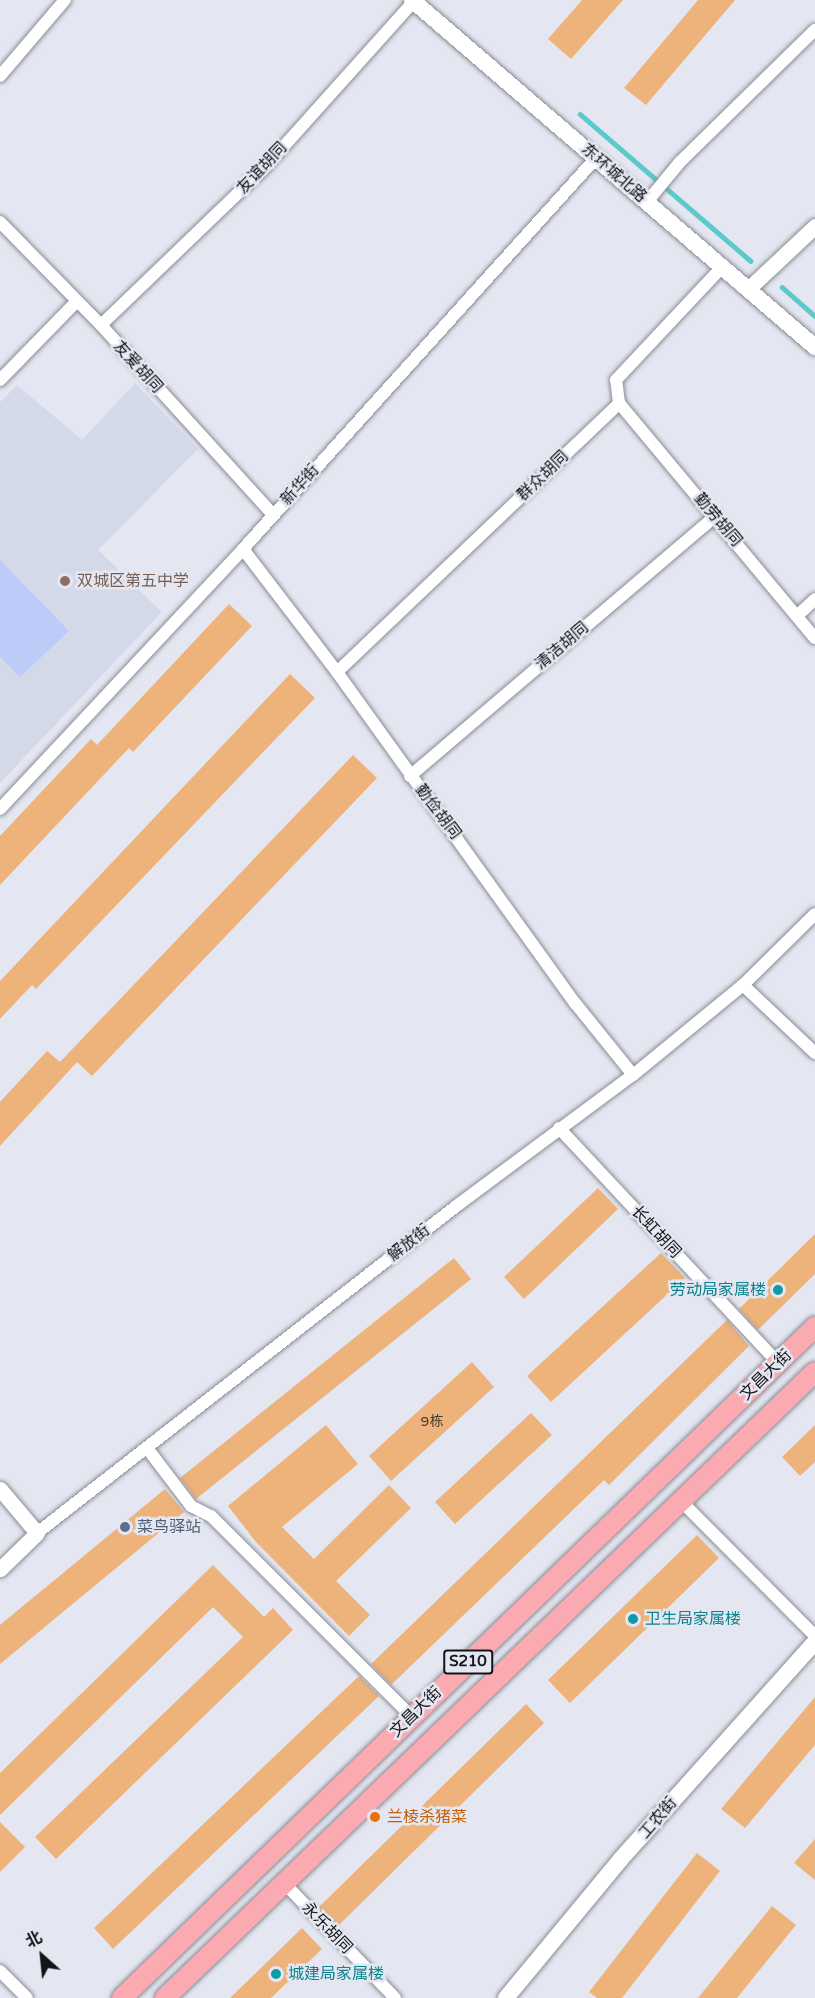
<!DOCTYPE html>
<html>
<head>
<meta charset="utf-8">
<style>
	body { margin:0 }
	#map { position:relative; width:815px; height:1998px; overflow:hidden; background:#e4e7f1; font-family:"Varela Round","Noto Sans SC",sans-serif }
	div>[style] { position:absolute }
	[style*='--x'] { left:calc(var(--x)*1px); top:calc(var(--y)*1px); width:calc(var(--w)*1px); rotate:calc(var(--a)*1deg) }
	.built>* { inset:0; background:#d4d9e9 }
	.green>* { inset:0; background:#bdcbf8 }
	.stream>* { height:4.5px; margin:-2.25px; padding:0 2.25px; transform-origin:2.25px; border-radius:2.25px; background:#5cc9cb }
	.building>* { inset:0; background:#edb37a }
	.roads { filter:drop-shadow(0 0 2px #898c95) drop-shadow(0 0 2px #898c95) }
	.minor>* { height:12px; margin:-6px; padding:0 6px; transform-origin:6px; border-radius:6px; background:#fff }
	.tertiary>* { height:15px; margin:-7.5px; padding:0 7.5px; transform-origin:7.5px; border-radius:7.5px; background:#fff }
	.secondary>* { height:16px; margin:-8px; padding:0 8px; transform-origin:8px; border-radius:8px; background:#fff }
	.primary>* { height:20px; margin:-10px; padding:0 10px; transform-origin:10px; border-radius:10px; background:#faaab0 }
	.dots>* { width:16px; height:16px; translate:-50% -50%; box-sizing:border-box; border:3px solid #e4e7f1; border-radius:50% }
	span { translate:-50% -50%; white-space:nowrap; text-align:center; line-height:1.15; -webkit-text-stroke:5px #e4e7f1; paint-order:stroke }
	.number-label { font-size:14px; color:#4a3c30 }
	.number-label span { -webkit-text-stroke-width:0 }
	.shield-label span { padding:2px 4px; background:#e4e7f1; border:2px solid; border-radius:4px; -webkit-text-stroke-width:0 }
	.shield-label { font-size:15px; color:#131417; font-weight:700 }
	.street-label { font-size:16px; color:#131417 }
	.education-label { font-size:16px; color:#785e54 }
	.left { translate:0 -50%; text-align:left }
	.culture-label { font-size:16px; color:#0d838f }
	.right { translate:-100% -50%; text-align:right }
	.service-label { font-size:16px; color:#4e5e75 }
	.food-label { font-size:16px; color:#c56008 }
	.north { position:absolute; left:12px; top:1926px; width:60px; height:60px; -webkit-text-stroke:4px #e4e7f1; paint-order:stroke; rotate:333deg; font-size:16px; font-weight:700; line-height:24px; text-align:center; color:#131417 }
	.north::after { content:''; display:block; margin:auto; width:21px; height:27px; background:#131417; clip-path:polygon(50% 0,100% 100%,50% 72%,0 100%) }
</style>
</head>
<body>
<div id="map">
	<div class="built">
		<i style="clip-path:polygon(135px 383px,198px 449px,98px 550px,162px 612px,0 783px,0 402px,17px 385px,82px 440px)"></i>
	</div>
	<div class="green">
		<i style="clip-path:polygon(0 560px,69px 631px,20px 677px,0 657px)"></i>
	</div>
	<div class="stream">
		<i style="--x:580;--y:114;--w:225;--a:40.7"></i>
		<i style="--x:782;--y:287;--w:44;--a:41.3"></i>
	</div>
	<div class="building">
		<i style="clip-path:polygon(582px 0,623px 0,571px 59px,548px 39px)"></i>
		<i style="clip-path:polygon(698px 0,735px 0,646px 105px,624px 88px)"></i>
		<i style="clip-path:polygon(229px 604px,252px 626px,133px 752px,129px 748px,0 885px,0 836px,91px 739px,97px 745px)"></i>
		<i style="clip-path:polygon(290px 674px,315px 698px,36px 989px,32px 985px,0 1019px,0 981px)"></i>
		<i style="clip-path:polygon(353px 755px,377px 778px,92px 1076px,77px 1062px,0 1146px,0 1102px,47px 1051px,60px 1062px)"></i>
		<i style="clip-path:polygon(598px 1188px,618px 1209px,524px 1299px,504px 1277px)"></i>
		<i style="clip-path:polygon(815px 1234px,815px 1274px,758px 1330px,739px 1309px)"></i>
		<i style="clip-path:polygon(661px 1253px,685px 1278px,551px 1402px,527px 1376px)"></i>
		<i style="clip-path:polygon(454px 1258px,471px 1279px,196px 1499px,180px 1478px)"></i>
		<i style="clip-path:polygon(727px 1320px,749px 1346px,609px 1485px,604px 1480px,391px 1685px,371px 1664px)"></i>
		<i style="clip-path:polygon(472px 1362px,494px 1387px,391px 1481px,369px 1456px)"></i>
		<i style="clip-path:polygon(531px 1413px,552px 1435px,455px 1524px,435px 1502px)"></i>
		<i style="clip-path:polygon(326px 1425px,358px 1464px,282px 1527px,314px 1559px,389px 1485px,411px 1508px,336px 1581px,370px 1615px,349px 1636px,256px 1542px,228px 1506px)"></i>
		<i style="clip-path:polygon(815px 1425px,815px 1462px,800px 1476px,782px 1457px)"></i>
		<i style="clip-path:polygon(165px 1489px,184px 1512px,0 1664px,0 1625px)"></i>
		<i style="clip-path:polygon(697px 1535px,719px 1558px,570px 1703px,548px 1680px)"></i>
		<i style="clip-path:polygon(213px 1565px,264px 1617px,273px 1608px,293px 1630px,56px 1859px,35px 1837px,243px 1637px,213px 1607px,0 1815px,0 1773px)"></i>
		<i style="clip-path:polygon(359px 1676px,379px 1696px,113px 1949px,94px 1928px)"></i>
		<i style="clip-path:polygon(815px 1697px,815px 1745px,745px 1828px,721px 1809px)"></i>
		<i style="clip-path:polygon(526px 1704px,544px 1723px,338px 1926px,319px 1907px)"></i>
		<i style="clip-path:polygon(0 1822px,25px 1847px,0 1872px)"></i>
		<i style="clip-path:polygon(815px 1839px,815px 1880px,794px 1863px)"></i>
		<i style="clip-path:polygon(697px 1853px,720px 1871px,622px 1998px,597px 1998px,589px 1992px)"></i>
		<i style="clip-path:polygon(772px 1906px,796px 1925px,737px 1998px,698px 1998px)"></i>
		<i style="clip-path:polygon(302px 1928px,322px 1949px,271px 1998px,230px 1998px)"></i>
	</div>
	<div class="roads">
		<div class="minor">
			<i style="--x:0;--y:76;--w:100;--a:-49.5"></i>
			<i style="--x:647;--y:202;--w:52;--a:-50.5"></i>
			<i style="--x:680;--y:162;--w:189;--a:-44.4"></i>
			<i style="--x:0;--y:222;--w:144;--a:45.6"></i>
			<i style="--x:101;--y:325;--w:256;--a:47.8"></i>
			<i style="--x:101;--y:325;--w:231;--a:-43.9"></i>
			<i style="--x:267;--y:165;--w:220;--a:-48.1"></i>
			<i style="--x:0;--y:380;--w:110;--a:-45.7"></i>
			<i style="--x:619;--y:403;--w:306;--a:50.2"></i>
			<i style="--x:243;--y:549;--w:155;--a:52.6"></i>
			<i style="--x:337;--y:672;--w:408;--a:54.3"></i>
			<i style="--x:575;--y:1003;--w:92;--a:51.1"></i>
			<i style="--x:798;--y:615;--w:23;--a:-43"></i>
			<i style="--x:337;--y:672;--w:390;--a:-43.6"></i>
			<i style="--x:619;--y:403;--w:23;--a:-97"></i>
			<i style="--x:616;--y:380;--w:155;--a:-46.8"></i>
			<i style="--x:410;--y:776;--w:401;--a:-40.4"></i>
			<i style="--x:0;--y:809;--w:356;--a:-46.9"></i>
			<i style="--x:243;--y:549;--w:527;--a:-47.92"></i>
			<i style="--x:743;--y:985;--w:99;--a:43.4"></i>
			<i style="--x:559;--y:1128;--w:321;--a:47"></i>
			<i style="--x:147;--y:1448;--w:73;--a:52.8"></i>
			<i style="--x:191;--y:1506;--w:22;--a:27"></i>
			<i style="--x:211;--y:1516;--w:283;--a:45"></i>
			<i style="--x:681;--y:1501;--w:190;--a:45.2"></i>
			<i style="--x:37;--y:1533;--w:535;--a:-37.94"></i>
			<i style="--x:459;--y:1204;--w:217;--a:-36.6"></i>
			<i style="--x:633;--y:1075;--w:142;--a:-39.3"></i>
			<i style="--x:743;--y:985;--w:101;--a:-44.6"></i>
			<i style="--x:284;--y:1883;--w:160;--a:46"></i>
			<i style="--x:0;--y:1971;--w:38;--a:45"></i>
		</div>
		<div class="tertiary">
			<i style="--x:748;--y:289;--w:92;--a:-43.2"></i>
			<i style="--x:0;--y:1489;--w:57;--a:49.9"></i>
			<i style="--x:37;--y:1533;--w:52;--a:135.8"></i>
		</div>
		<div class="secondary">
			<i style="--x:412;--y:0;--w:532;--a:40.73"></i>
			<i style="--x:506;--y:1998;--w:179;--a:-50.4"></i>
			<i style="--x:620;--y:1860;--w:292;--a:-48.2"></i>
		</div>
		<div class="primary">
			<i style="--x:122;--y:1998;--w:965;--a:-44.08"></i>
			<i style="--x:165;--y:1998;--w:902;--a:-43.92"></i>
		</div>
	</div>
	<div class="dots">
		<i style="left:65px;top:581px;background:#8d6e63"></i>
		<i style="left:778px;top:1290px;background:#0f9aa8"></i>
		<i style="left:125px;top:1527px;background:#5c6f8a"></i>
		<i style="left:633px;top:1619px;background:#0f9aa8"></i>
		<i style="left:375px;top:1817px;background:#e8710a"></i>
		<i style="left:276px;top:1974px;background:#0f9aa8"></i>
	</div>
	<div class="number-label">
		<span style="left:432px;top:1422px">9栋</span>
	</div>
	<div class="shield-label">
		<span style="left:468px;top:1662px">S210</span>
	</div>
	<div class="street-label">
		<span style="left:262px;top:168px;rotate:-46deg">友谊胡同</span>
		<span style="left:614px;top:173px;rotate:41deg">东环城北路</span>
		<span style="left:138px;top:367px;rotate:48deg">友爱胡同</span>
		<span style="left:543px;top:476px;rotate:-44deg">群众胡同</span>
		<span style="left:300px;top:485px;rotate:-48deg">新华街</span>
		<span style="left:718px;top:520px;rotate:50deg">勤劳胡同</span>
		<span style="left:562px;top:646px;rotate:-40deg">清洁胡同</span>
		<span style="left:438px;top:812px;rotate:53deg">勤俭胡同</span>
		<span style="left:656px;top:1232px;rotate:47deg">长虹胡同</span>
		<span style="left:409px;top:1243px;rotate:-38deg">解放街</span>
		<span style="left:766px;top:1375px;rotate:-44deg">文昌大街</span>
		<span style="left:416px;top:1712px;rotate:-44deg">文昌大街</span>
		<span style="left:658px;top:1818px;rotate:-49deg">工农街</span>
		<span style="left:327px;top:1928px;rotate:46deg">永乐胡同</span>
	</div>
	<div class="education-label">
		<span class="left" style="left:77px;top:581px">双城区第五中学</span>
	</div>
	<div class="culture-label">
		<span class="right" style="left:766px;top:1290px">劳动局家属楼</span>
		<span class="left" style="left:645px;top:1619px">卫生局家属楼</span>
		<span class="left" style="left:288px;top:1974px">城建局家属楼</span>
	</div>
	<div class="service-label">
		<span class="left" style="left:137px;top:1527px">菜鸟驿站</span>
	</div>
	<div class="food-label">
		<span class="left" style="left:387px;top:1817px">兰棱杀猪菜</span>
	</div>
	<div class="north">北</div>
</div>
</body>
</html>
